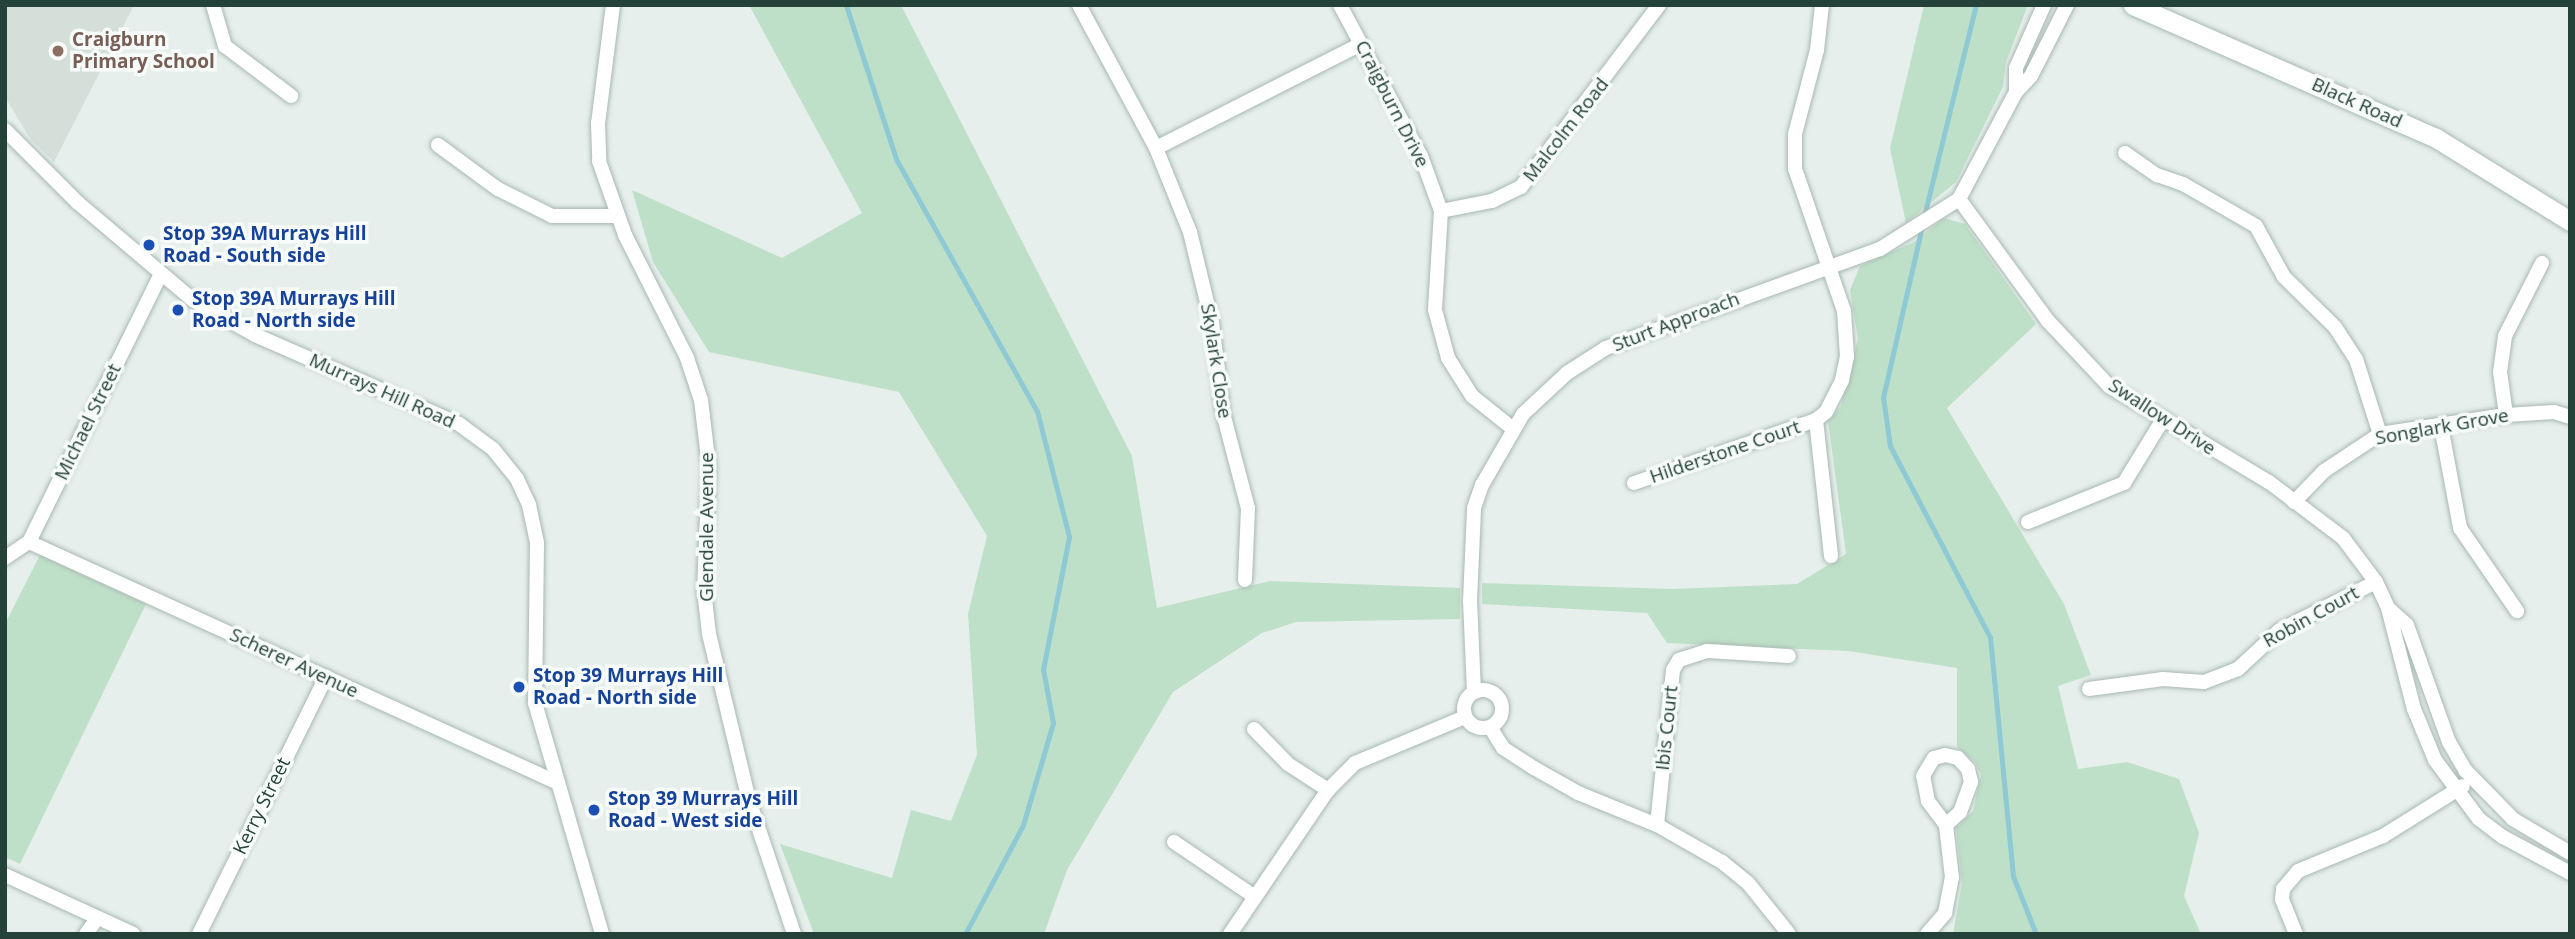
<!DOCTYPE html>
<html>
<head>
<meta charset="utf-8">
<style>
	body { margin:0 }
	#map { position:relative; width:2575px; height:939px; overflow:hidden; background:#e6efeb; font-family:"Open Sans",sans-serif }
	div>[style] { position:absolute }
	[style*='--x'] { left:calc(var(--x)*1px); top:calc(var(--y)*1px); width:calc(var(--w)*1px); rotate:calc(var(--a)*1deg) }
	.built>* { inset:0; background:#d4dfda }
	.green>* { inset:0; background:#bfe0c8 }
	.stream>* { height:5px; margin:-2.5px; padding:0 2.5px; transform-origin:2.5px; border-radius:2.5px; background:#8ec9d4 }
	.roads { filter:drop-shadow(0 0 2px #a8b8b2) drop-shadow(0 0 2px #a8b8b2) }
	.street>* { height:14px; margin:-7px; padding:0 7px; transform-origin:7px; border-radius:7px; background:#fff }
	.street>.ring { margin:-7px; padding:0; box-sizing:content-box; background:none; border:14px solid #fff; border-radius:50% }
	.secondary>* { height:19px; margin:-9.5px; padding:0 9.5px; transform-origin:9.5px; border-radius:9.5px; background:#fff }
	.dots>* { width:19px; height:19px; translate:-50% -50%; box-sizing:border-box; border:4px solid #f7fbf9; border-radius:50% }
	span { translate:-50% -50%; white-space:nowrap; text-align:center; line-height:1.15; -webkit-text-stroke:7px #f7fbf9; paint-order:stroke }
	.education-label { font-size:19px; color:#785e54; font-weight:700 }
	.left { translate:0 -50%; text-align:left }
	.street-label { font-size:19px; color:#24423a }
	.transit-label { font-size:19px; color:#164399; font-weight:700 }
	.frame { position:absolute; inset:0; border:7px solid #24423a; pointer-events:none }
</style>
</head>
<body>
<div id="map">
	<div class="built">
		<i style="clip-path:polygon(5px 5px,134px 5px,54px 162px,31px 140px,5px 97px)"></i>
	</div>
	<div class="green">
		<i style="clip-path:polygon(749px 5px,901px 5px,1132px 456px,1157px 608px,1270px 581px,1460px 588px,1460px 619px,1296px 622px,1262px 633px,1173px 692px,1067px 870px,1044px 934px,814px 934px,780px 844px,892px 878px,911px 810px,951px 821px,977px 755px,968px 614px,987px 536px,899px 392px,709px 352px,653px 262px,632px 190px,782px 258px,862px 213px)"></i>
		<i style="clip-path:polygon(1924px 5px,2028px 5px,2006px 62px,2003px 87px,1956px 182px,1906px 223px,1890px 148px)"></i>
		<i style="clip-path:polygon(1944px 218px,1965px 224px,2036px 324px,1947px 408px,2064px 604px,2091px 675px,2058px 686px,2078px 769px,2127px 762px,2179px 779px,2199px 833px,2184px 896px,2201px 934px,1953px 934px,1962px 883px,1956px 828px,1973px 811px,1981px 775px,1975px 762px,1957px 747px,1957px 668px,1848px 651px,1667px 643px,1647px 613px,1482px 604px,1482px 583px,1672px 589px,1797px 584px,1846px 554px,1828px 421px,1841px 406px,1858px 339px,1850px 290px,1860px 266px,1914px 242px)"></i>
		<i style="clip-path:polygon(40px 555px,146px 604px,20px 864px,5px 857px,5px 624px)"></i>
	</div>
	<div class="stream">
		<i style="--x:846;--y:5;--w:162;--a:72"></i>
		<i style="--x:896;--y:159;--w:289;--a:60.8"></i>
		<i style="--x:1037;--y:411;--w:130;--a:75.7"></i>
		<i style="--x:1069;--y:537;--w:135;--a:101.1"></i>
		<i style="--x:1043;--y:669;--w:55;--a:79.5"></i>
		<i style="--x:1053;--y:723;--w:106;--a:106.4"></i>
		<i style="--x:1023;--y:825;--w:123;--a:118"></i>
		<i style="--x:1924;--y:216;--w:217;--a:-76.2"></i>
		<i style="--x:1922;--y:226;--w:175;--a:102.8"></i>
		<i style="--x:1883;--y:397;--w:49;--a:81.9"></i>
		<i style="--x:1890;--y:446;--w:216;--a:62.4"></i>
		<i style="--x:1990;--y:637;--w:240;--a:84.5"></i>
		<i style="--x:2013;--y:876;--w:62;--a:68.4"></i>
	</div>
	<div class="roads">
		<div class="street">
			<i style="--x:213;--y:5;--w:43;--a:73.7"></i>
			<i style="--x:225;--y:46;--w:83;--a:37.1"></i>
			<i style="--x:613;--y:5;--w:119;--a:97.2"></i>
			<i style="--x:598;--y:123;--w:38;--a:88"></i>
			<i style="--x:599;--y:161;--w:78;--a:70.6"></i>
			<i style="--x:625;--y:235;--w:138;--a:63.2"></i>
			<i style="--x:687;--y:358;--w:44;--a:71.6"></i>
			<i style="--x:701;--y:400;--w:67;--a:83.2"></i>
			<i style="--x:709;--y:467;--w:123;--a:92.3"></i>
			<i style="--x:704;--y:590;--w:44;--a:83.5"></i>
			<i style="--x:709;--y:634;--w:168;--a:76.5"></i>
			<i style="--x:748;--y:797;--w:145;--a:71.4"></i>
			<i style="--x:1079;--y:5;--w:162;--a:61.7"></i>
			<i style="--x:1156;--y:148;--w:91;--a:68"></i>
			<i style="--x:1190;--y:232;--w:94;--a:76.4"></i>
			<i style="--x:1212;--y:323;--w:91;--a:83"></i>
			<i style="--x:1223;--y:413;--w:98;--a:75.3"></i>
			<i style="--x:1248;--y:508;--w:72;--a:92.4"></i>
			<i style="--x:1340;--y:5;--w:171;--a:61.8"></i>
			<i style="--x:1421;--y:156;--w:59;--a:70"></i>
			<i style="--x:1441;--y:211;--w:99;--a:93.5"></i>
			<i style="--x:1435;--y:310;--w:50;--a:74.8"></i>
			<i style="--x:1448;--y:358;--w:45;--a:57.7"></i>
			<i style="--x:1472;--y:396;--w:51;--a:38.7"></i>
			<i style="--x:2016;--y:92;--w:24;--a:-90"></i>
			<i style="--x:2016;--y:68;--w:69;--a:-66"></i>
			<i style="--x:5;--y:130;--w:102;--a:45"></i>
			<i style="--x:77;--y:202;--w:152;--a:40.2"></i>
			<i style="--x:193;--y:300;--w:71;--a:29.4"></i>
			<i style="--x:255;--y:335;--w:223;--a:23.6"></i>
			<i style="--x:459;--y:424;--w:42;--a:36.3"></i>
			<i style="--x:493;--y:449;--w:38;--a:51"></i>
			<i style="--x:517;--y:479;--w:29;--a:65"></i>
			<i style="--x:529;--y:505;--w:39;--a:78"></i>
			<i style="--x:537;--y:543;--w:160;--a:90.7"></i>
			<i style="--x:535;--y:703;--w:241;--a:73.8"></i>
			<i style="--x:438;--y:145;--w:74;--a:36.3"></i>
			<i style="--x:498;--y:189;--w:60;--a:26.6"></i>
			<i style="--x:552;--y:216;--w:66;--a:0"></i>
			<i style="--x:1156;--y:148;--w:230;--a:-26.9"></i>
			<i style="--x:2125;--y:153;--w:39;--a:35"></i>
			<i style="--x:2157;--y:175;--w:28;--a:19"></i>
			<i style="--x:2183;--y:184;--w:84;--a:29.9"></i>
			<i style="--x:2256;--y:226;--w:58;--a:61.2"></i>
			<i style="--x:2284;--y:277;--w:71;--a:44.4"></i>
			<i style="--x:2335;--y:327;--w:38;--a:57"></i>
			<i style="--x:2356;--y:359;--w:79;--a:72.3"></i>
			<i style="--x:1959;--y:199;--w:151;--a:53.9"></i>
			<i style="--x:2048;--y:321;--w:89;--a:46.8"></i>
			<i style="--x:2109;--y:386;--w:187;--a:31"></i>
			<i style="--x:2269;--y:482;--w:93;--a:37.1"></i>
			<i style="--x:2343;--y:538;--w:55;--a:53.1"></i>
			<i style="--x:2376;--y:582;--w:29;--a:65"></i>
			<i style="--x:2388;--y:608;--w:104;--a:75.6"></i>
			<i style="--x:2414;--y:709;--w:55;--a:67.6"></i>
			<i style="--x:2435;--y:760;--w:74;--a:53.3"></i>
			<i style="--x:2479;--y:819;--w:30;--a:37"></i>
			<i style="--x:2503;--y:837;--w:76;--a:28.2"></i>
			<i style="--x:1441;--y:211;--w:52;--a:-11.1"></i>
			<i style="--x:1492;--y:201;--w:32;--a:-26"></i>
			<i style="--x:1521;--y:187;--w:228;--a:-52.8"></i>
			<i style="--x:2506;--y:415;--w:43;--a:-97.9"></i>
			<i style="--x:2500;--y:372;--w:36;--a:-82"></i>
			<i style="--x:2505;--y:336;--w:82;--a:-63.1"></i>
			<i style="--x:1816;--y:420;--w:137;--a:83.7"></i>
			<i style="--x:2441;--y:426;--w:104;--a:79.4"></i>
			<i style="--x:2460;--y:528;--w:101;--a:55.5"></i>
			<i style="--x:1634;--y:483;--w:193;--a:-19.1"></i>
			<i style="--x:1816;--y:420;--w:13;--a:-39"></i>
			<i style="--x:1826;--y:412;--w:36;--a:-63"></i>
			<i style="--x:1842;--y:380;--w:24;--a:-78"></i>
			<i style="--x:1847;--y:357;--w:46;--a:-93.7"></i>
			<i style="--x:1844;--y:311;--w:150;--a:-109"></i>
			<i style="--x:1795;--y:169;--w:35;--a:-90"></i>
			<i style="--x:1795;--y:134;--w:87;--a:-75.3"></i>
			<i style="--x:1817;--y:50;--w:45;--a:-83.7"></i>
			<i style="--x:2294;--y:502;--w:43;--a:-45.9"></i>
			<i style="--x:2324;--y:471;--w:67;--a:-33.5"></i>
			<i style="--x:2380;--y:434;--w:127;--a:-8.6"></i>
			<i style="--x:2506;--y:415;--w:48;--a:-3.6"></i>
			<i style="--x:2554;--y:412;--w:17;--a:17"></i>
			<i style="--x:2028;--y:522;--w:104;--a:-22.1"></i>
			<i style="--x:2124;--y:483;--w:73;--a:-58.5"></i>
			<i style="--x:29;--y:542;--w:581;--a:24.49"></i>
			<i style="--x:5;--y:558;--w:29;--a:-34"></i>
			<i style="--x:29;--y:542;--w:297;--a:-63.8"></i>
			<i style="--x:2388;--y:608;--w:25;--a:42"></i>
			<i style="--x:2407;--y:625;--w:124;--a:70.3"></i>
			<i style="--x:2449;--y:742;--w:34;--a:60"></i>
			<i style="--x:2466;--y:771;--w:67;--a:45.6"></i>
			<i style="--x:2513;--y:819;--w:66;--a:30.8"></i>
			<i style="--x:2089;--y:689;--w:75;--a:-7.7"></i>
			<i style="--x:2163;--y:679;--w:41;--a:4.2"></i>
			<i style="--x:2204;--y:682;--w:36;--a:-21"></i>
			<i style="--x:2238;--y:669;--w:57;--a:-42.9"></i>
			<i style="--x:2280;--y:630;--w:107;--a:-26.6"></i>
			<i class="ring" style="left:1464px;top:690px;width:24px;height:24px"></i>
			<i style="--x:1474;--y:692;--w:91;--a:-92.5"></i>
			<i style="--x:1470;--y:601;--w:93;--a:-87.5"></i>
			<i style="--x:1474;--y:508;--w:24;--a:-71"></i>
			<i style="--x:1482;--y:485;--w:82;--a:-60"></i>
			<i style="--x:1523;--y:414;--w:60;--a:-43"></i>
			<i style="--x:1567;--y:373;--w:46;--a:-32.7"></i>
			<i style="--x:1606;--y:348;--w:291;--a:-19.9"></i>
			<i style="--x:1880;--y:249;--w:93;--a:-32.3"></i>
			<i style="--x:1959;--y:199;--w:121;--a:-62"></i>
			<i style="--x:2016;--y:92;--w:22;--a:-47"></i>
			<i style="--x:2031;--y:76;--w:80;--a:-63.1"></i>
			<i style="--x:1490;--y:727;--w:25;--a:58"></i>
			<i style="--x:1503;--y:748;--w:37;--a:33"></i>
			<i style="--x:1534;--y:768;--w:51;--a:29.6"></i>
			<i style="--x:1578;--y:793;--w:85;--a:22.1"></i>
			<i style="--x:1657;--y:825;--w:75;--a:29.6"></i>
			<i style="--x:1722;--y:862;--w:33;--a:39"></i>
			<i style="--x:1748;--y:883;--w:65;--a:51.2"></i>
			<i style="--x:1254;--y:729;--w:49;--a:45.8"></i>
			<i style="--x:1288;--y:764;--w:48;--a:33"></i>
			<i style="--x:1657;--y:825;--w:156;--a:-84.1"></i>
			<i style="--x:1673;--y:670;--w:12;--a:-59"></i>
			<i style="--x:1679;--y:660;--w:29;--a:-18"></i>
			<i style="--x:1707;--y:651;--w:82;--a:3.5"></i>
			<i style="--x:1174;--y:842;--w:98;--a:34.2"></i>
			<i style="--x:5;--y:875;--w:141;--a:24.7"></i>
			<i style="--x:86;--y:934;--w:19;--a:-55"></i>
			<i style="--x:199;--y:934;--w:287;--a:-63.7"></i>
			<i style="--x:1230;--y:934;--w:174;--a:-55.8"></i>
			<i style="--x:1328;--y:790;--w:38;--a:-45"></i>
			<i style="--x:1355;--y:763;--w:119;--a:-22.7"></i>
			<i style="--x:1927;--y:934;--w:28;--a:-49"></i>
			<i style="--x:1945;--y:913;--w:36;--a:-79"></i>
			<i style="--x:1952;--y:878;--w:53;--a:-96.5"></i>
			<i style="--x:1946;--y:825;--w:30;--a:-127"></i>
			<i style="--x:1928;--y:801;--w:25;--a:-101"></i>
			<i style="--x:1923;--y:776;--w:21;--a:-59"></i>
			<i style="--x:1934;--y:758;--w:11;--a:-15"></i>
			<i style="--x:1945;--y:755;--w:13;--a:13"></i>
			<i style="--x:1958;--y:758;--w:15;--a:48"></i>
			<i style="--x:1968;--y:769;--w:13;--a:77"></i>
			<i style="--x:1971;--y:782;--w:32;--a:110"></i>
			<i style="--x:1960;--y:812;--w:19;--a:137"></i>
			<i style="--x:2296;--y:934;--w:38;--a:-112"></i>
			<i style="--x:2282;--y:899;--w:10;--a:-84"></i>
			<i style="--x:2283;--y:889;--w:23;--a:-50"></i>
			<i style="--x:2298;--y:871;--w:92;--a:-22.4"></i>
			<i style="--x:2383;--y:836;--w:94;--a:-32"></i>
		</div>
		<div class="secondary">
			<i style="--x:2133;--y:5;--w:331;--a:23.7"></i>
			<i style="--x:2436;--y:138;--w:158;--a:31.8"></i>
		</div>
	</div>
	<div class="dots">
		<i style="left:58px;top:51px;background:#8d6e63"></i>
		<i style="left:149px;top:245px;background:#1a4fb4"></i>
		<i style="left:178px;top:310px;background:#1a4fb4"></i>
		<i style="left:519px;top:687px;background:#1a4fb4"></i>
		<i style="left:594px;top:810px;background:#1a4fb4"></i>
	</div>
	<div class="education-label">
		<span class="left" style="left:72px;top:51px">Craigburn<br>Primary School</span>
	</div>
	<div class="street-label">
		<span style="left:2357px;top:103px;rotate:24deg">Black Road</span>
		<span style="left:1392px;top:104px;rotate:63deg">Craigburn Drive</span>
		<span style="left:1566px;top:130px;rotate:-52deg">Malcolm Road</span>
		<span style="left:1676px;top:322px;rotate:-21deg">Sturt Approach</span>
		<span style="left:1216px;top:361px;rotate:81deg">Skylark Close</span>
		<span style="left:382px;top:391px;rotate:24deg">Murrays Hill Road</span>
		<span style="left:2162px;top:417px;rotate:33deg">Swallow Drive</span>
		<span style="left:88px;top:422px;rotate:-64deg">Michael Street</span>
		<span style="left:2442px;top:427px;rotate:-10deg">Songlark Grove</span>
		<span style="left:1725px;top:452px;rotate:-19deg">Hilderstone Court</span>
		<span style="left:707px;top:527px;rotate:-90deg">Glendale Avenue</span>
		<span style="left:2311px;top:617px;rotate:-29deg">Robin Court</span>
		<span style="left:294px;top:663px;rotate:25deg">Scherer Avenue</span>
		<span style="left:1667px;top:728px;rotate:-84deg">Ibis Court</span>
		<span style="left:262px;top:806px;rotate:-64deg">Kerry Street</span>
	</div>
	<div class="transit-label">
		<span class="left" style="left:163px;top:245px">Stop 39A Murrays Hill<br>Road - South side</span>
		<span class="left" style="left:192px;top:310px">Stop 39A Murrays Hill<br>Road - North side</span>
		<span class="left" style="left:533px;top:687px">Stop 39 Murrays Hill<br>Road - North side</span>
		<span class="left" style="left:608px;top:810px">Stop 39 Murrays Hill<br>Road - West side</span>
	</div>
	<div class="frame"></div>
</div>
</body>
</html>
